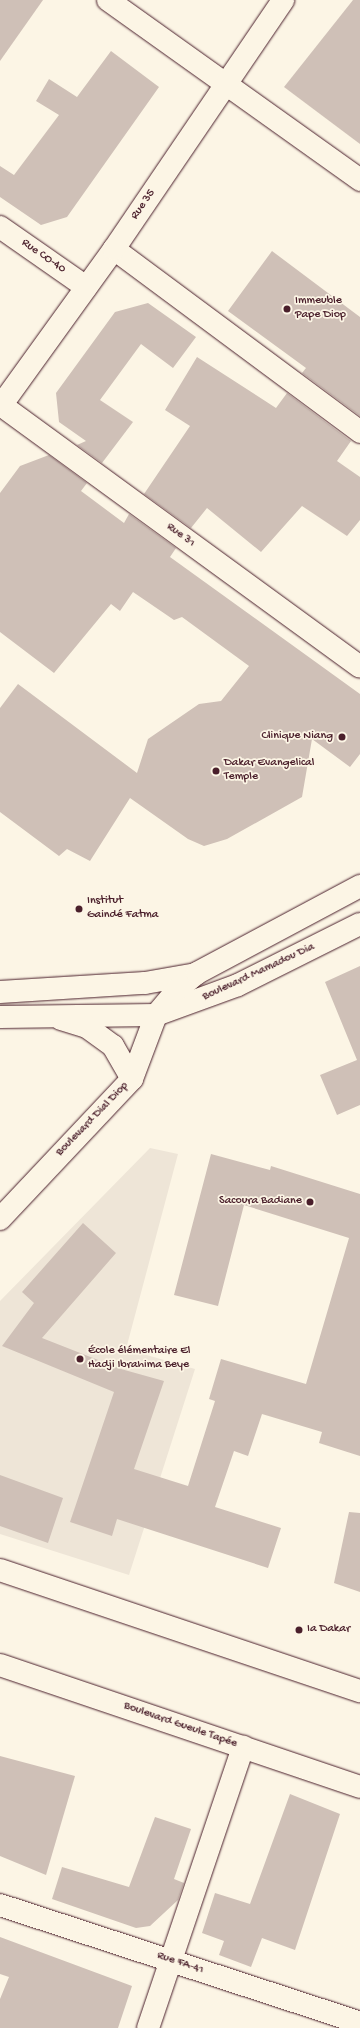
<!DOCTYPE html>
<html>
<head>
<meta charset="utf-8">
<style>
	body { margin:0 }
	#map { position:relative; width:360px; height:2028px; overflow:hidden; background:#fcf5e5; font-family:"Gochi Hand",sans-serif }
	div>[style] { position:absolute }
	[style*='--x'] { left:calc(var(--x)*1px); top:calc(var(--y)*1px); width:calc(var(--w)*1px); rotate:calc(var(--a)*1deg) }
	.built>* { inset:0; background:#eee5d7 }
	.building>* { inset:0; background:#cfc0b7 }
	.roads { filter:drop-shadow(0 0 1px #4a1f2b) drop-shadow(0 0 1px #4a1f2b) }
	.street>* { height:22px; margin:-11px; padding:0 11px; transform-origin:11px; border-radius:11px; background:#fcf5e5 }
	.secondary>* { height:22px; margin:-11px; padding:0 11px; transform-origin:11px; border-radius:11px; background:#fcf5e5 }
	.dots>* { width:11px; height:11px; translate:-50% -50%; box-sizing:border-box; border:2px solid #fcf5e5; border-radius:50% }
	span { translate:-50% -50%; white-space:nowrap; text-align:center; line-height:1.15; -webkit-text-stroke:3.5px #fcf5e5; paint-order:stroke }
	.street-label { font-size:12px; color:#4a1f2b }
	.poi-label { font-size:12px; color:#4a1f2b }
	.left { translate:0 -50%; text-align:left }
	.right { translate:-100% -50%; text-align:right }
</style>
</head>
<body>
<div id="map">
	<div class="built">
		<i style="clip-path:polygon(150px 1148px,178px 1154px,126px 1349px,195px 1369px,129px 1575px,0 1534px,0 1301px)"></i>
	</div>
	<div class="building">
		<i style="clip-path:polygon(0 0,43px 0,0 61px)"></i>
		<i style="clip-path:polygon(353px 0,360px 0,360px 144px,284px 87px)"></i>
		<i style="clip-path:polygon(111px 51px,159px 87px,67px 217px,41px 225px,0 197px,0 166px,14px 175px,59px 115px,36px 101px,49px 79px,77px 97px)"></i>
		<i style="clip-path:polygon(272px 251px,360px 317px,360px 416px,302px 373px,306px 368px,228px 311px)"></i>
		<i style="clip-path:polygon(148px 303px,196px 337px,173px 368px,141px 344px,100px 400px,133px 422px,102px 463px,77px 445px,86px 441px,59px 422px,56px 393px,115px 312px)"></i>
		<i style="clip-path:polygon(197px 357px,276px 408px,287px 393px,351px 441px,337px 461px,360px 477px,360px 520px,347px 536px,302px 506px,261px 552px,207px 508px,191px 528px,144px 494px,190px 426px,165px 410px)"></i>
		<i style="clip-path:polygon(49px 455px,87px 483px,81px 491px,124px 523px,129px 514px,176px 548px,170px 557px,360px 694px,360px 754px,350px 767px,312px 739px,302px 797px,227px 839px,204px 846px,188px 839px,130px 798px,90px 861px,67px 849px,59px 856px,0 812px,0 708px,18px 684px,137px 773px,148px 739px,199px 704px,221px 701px,249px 666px,182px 617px,174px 620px,133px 592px,120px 611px,111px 604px,54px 673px,0 632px,0 493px,20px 466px)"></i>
		<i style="clip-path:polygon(360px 966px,360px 1105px,337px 1115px,320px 1075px,357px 1060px,325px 982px)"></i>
		<i style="clip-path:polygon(211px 1154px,270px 1170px,271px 1166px,360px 1194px,360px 1456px,319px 1443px,322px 1432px,262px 1414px,248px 1456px,234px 1451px,215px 1507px,281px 1528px,268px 1568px,117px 1519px,112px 1536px,70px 1522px,114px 1392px,2px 1346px,34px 1303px,22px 1292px,83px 1223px,116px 1253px,42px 1338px,121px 1369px,164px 1381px,134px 1469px,188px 1486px,215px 1401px,209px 1399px,221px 1359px,306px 1384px,349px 1238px,244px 1205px,218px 1306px,174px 1295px)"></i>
		<i style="clip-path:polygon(0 1475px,63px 1498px,48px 1543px,0 1526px)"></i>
		<i style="clip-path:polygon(349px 1512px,360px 1513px,360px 1592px,334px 1583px)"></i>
		<i style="clip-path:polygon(0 1756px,75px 1776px,46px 1875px,0 1856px)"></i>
		<i style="clip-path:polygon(290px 1794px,340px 1814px,295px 1950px,262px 1938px,251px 1967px,219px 1955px,224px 1941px,202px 1933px,215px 1893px,250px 1904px)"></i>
		<i style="clip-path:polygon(155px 1817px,191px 1829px,174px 1879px,184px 1883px,178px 1900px,150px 1926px,136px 1928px,52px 1899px,62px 1867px,129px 1887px)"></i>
		<i style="clip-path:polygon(0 1937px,132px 1986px,118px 2028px,0 2028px,0 1999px,9px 1977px,0 1974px)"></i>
	</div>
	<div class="roads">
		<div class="street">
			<i style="--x:108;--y:0;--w:310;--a:35.5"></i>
			<i style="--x:0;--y:227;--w:105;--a:34.9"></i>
			<i style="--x:114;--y:249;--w:307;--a:36.6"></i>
			<i style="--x:1;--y:405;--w:444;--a:36.1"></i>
			<i style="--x:0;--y:407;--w:195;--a:-54.2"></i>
			<i style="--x:114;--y:249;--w:301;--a:-55.8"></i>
			<i style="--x:0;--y:1905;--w:379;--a:18.1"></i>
			<i style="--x:148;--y:2028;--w:297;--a:-71.3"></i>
		</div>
		<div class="secondary">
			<i style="--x:0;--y:992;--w:145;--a:-3.6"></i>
			<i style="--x:145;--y:983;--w:52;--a:-10"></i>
			<i style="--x:0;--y:1017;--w:156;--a:-0.7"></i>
			<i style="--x:156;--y:1015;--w:87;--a:-20.1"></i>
			<i style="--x:238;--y:985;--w:136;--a:-26.6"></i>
			<i style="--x:61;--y:1019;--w:27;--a:17"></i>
			<i style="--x:87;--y:1027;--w:32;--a:36"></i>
			<i style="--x:113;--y:1046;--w:38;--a:60"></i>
			<i style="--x:0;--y:1219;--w:192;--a:-46.7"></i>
			<i style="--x:132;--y:1079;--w:68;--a:-69.4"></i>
			<i style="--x:156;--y:1015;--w:34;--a:-50"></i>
			<i style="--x:178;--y:989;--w:25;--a:-40"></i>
			<i style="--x:197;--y:973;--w:185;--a:-28.1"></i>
			<i style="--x:0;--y:1570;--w:380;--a:18.6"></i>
			<i style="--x:0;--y:1665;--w:380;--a:18.7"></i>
		</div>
	</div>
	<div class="dots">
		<i style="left:287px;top:309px;background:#4a1f2b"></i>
		<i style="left:342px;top:737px;background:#4a1f2b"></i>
		<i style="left:216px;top:771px;background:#4a1f2b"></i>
		<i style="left:79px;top:909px;background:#4a1f2b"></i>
		<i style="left:310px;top:1202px;background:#4a1f2b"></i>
		<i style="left:80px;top:1359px;background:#4a1f2b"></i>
		<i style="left:299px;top:1630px;background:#4a1f2b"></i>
	</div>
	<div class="street-label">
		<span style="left:144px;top:205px;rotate:-56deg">Rue 35</span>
		<span style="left:43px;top:257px;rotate:35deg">Rue CO-40</span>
		<span style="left:180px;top:536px;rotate:36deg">Rue 31</span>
		<span style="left:259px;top:973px;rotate:-25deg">Boulevard Mamadou Dia</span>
		<span style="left:93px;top:1120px;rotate:-46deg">Boulevard Dial Diop</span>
		<span style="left:180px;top:1726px;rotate:19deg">Boulevard Gueule Tapée</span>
		<span style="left:180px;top:1964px;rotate:18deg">Rue FA-41</span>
	</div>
	<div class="poi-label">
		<span class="left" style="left:295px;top:309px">Immeuble<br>Pape Diop</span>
		<span class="right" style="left:333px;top:737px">Clinique Niang</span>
		<span class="left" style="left:224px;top:771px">Dakar Evangelical<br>Temple</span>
		<span class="left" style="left:87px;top:909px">Institut<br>Gaindé Fatma</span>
		<span class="right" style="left:302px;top:1202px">Sacoura Badiane</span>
		<span class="left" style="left:88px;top:1359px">École élémentaire El<br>Hadji Ibrahima Beye</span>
		<span class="left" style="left:307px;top:1630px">Ia Dakar</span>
	</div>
</div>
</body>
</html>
